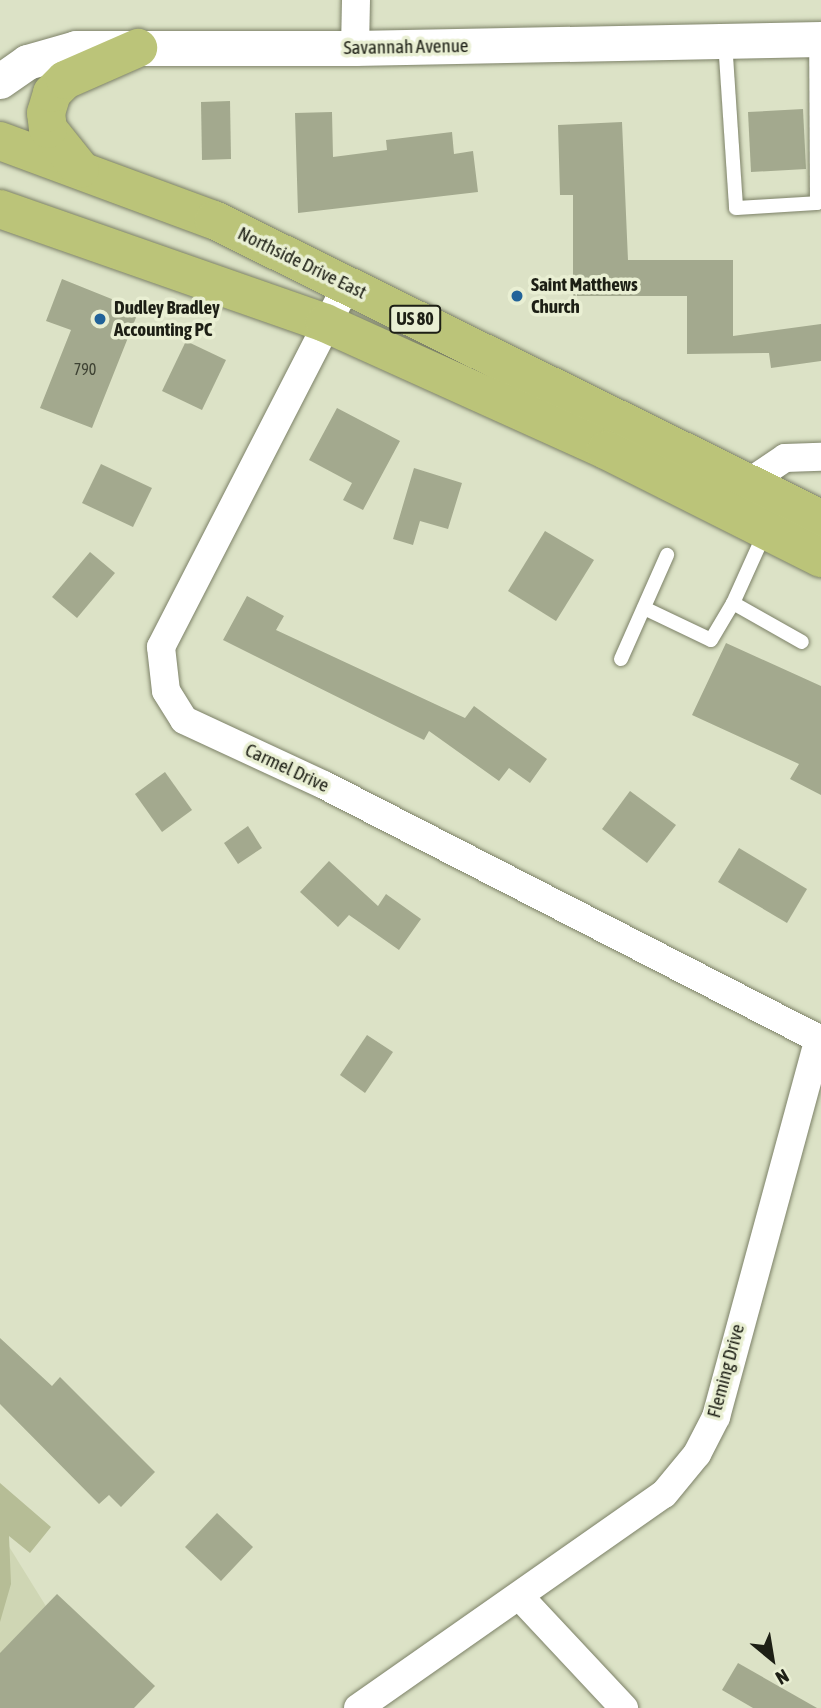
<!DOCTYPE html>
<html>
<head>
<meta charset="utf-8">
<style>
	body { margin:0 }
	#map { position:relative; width:821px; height:1708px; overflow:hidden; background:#dce2c6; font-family:"Asap Condensed",sans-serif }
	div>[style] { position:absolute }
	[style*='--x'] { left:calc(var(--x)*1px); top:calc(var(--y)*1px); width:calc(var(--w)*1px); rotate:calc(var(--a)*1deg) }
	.built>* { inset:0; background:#cfd6b4 }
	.green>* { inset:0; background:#b6bd96 }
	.building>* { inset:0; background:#a3a98e }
	.roads { filter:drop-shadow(0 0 2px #7c8167) drop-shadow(0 0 2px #7c8167) }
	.service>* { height:14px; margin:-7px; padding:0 7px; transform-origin:7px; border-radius:7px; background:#fff }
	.minor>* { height:28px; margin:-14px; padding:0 14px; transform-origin:14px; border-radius:14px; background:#fff }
	.tertiary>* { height:35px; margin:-17.5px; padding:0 17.5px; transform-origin:17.5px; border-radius:17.5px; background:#fff }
	.primary>* { height:38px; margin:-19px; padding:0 19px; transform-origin:19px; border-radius:19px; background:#bbc479 }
	.dots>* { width:19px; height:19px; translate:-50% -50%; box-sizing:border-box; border:4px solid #e9efd3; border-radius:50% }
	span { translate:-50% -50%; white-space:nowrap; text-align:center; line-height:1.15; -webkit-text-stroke:7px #e9efd3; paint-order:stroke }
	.number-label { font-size:16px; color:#3e4233 }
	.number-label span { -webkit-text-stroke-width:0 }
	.shield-label span { padding:2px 5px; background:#e9efd3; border:2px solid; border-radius:5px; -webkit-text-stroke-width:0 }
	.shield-label { font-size:18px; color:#1d1f15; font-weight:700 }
	.street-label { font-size:19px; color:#1d1f15 }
	.poi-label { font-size:19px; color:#1d1f15; font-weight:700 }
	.left { translate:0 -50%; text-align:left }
	.north { position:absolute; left:737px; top:1624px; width:70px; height:70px; -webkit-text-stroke:5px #e9efd3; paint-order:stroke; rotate:150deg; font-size:19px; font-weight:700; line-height:28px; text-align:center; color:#1d1f15 }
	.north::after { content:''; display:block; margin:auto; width:24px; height:32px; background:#1d1f15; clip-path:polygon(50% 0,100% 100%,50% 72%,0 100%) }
</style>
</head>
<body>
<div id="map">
	<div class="built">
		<i style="clip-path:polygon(0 1532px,109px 1708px,0 1708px)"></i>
	</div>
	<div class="green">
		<i style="clip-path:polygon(0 1483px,51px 1527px,30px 1553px,9px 1536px,11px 1584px,0 1622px)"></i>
	</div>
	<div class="building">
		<i style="clip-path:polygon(230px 101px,231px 159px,202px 160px,201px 102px)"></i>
		<i style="clip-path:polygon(803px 109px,806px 169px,751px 172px,748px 112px)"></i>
		<i style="clip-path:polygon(332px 112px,333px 157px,387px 150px,386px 140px,452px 132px,454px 154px,473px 151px,478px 192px,298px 213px,295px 113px)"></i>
		<i style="clip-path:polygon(622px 122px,628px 260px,733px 260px,733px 336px,821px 324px,821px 361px,771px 368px,769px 353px,687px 354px,687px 296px,573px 296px,573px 195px,560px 195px,558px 125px)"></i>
		<i style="clip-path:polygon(62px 279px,139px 310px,92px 428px,40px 408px,71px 330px,46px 321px)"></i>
		<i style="clip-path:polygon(186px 341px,226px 360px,202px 410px,162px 391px)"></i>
		<i style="clip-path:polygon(337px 408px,400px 441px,363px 510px,343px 500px,352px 483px,309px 460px)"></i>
		<i style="clip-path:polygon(101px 464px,152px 488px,133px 527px,82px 503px)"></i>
		<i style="clip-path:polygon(414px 468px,462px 483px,448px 529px,420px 521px,413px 545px,393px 539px)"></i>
		<i style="clip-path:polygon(545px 531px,594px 560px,556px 621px,508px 591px)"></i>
		<i style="clip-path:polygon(90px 552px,115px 573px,77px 618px,52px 597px)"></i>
		<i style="clip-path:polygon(247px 596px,284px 616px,276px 630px,465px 718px,474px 706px,547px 759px,530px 783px,509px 768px,499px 781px,429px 731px,424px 740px,223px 640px)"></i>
		<i style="clip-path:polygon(726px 643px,821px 686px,821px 795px,790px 779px,799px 764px,692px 715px)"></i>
		<i style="clip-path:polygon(165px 772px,192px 810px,162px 832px,135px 794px)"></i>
		<i style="clip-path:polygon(630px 791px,676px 825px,647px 863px,602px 829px)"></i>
		<i style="clip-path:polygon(248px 826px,262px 848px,238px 864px,224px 843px)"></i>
		<i style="clip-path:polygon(739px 848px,807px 889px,787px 923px,718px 882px)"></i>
		<i style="clip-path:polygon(329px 861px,378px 906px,386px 894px,421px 919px,399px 950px,349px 915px,338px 927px,300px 892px)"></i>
		<i style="clip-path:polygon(367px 1035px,393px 1052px,365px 1093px,340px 1075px)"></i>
		<i style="clip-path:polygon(0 1338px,52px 1386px,60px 1377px,155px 1472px,121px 1507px,109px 1495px,99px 1504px,0 1404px)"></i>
		<i style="clip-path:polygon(217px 1513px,253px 1547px,221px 1581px,185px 1547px)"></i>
		<i style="clip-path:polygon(57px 1594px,155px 1686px,134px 1708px,0 1708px,0 1653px)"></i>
		<i style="clip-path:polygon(738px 1663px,817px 1708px,753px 1708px,722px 1690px)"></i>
	</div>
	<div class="roads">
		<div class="service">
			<i style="--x:725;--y:41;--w:167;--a:86.2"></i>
			<i style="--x:736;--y:208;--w:81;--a:-3.5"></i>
			<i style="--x:817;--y:203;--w:164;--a:-90.3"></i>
			<i style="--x:766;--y:530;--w:80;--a:114.3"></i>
			<i style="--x:733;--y:603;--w:79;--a:29.5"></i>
			<i style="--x:644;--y:608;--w:74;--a:25.5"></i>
			<i style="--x:711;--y:640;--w:43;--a:-59.3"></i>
			<i style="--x:621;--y:659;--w:114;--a:-66.1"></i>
		</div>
		<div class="minor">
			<i style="--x:355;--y:48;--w:48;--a:-88.8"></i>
			<i style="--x:347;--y:285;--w:407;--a:117.2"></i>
			<i style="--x:161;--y:647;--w:44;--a:83.5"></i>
			<i style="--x:166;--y:691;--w:34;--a:58"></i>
			<i style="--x:184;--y:720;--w:154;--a:24.9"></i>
			<i style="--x:324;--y:785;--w:559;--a:27.16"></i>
			<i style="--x:736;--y:491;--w:59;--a:-34"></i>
			<i style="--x:785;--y:458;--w:36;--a:-2"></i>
			<i style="--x:521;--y:1598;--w:151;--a:46.9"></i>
			<i style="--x:358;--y:1708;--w:373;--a:-35"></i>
			<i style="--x:664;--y:1494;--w:52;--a:-50.5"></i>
			<i style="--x:697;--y:1454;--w:42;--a:-62.8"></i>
			<i style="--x:716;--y:1417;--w:392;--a:-74.8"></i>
		</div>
		<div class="tertiary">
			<i style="--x:0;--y:81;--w:33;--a:-35"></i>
			<i style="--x:27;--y:62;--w:51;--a:-15.9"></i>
			<i style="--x:76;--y:48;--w:279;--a:0"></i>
			<i style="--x:355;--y:48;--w:466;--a:-1.1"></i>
		</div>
		<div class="primary">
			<i style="--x:0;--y:141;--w:228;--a:20.3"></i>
			<i style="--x:214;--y:220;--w:677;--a:26.22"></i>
			<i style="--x:80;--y:169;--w:51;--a:-128.7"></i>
			<i style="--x:48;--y:129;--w:16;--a:-97"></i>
			<i style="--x:46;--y:113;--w:21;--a:-73"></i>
			<i style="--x:52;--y:93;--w:18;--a:-45"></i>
			<i style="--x:65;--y:80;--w:80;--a:-23.7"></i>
			<i style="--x:0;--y:209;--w:344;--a:19.3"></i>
			<i style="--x:325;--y:323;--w:308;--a:24.3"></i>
			<i style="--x:606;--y:450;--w:241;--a:26.7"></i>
		</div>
	</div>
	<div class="dots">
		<i style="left:517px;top:296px;background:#226399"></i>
		<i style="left:100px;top:319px;background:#226399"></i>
	</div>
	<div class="number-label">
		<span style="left:85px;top:369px">790</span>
	</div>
	<div class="shield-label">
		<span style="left:415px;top:319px">US 80</span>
	</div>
	<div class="street-label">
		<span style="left:406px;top:47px;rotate:-1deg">Savannah Avenue</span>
		<span style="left:302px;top:263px;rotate:26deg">Northside Drive East</span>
		<span style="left:287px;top:768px;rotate:25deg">Carmel Drive</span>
		<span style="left:726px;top:1371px;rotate:-75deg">Fleming Drive</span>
	</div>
	<div class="poi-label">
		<span class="left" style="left:531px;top:296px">Saint Matthews<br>Church</span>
		<span class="left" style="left:114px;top:319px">Dudley Bradley<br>Accounting PC</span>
	</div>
	<div class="north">N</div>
</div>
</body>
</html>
